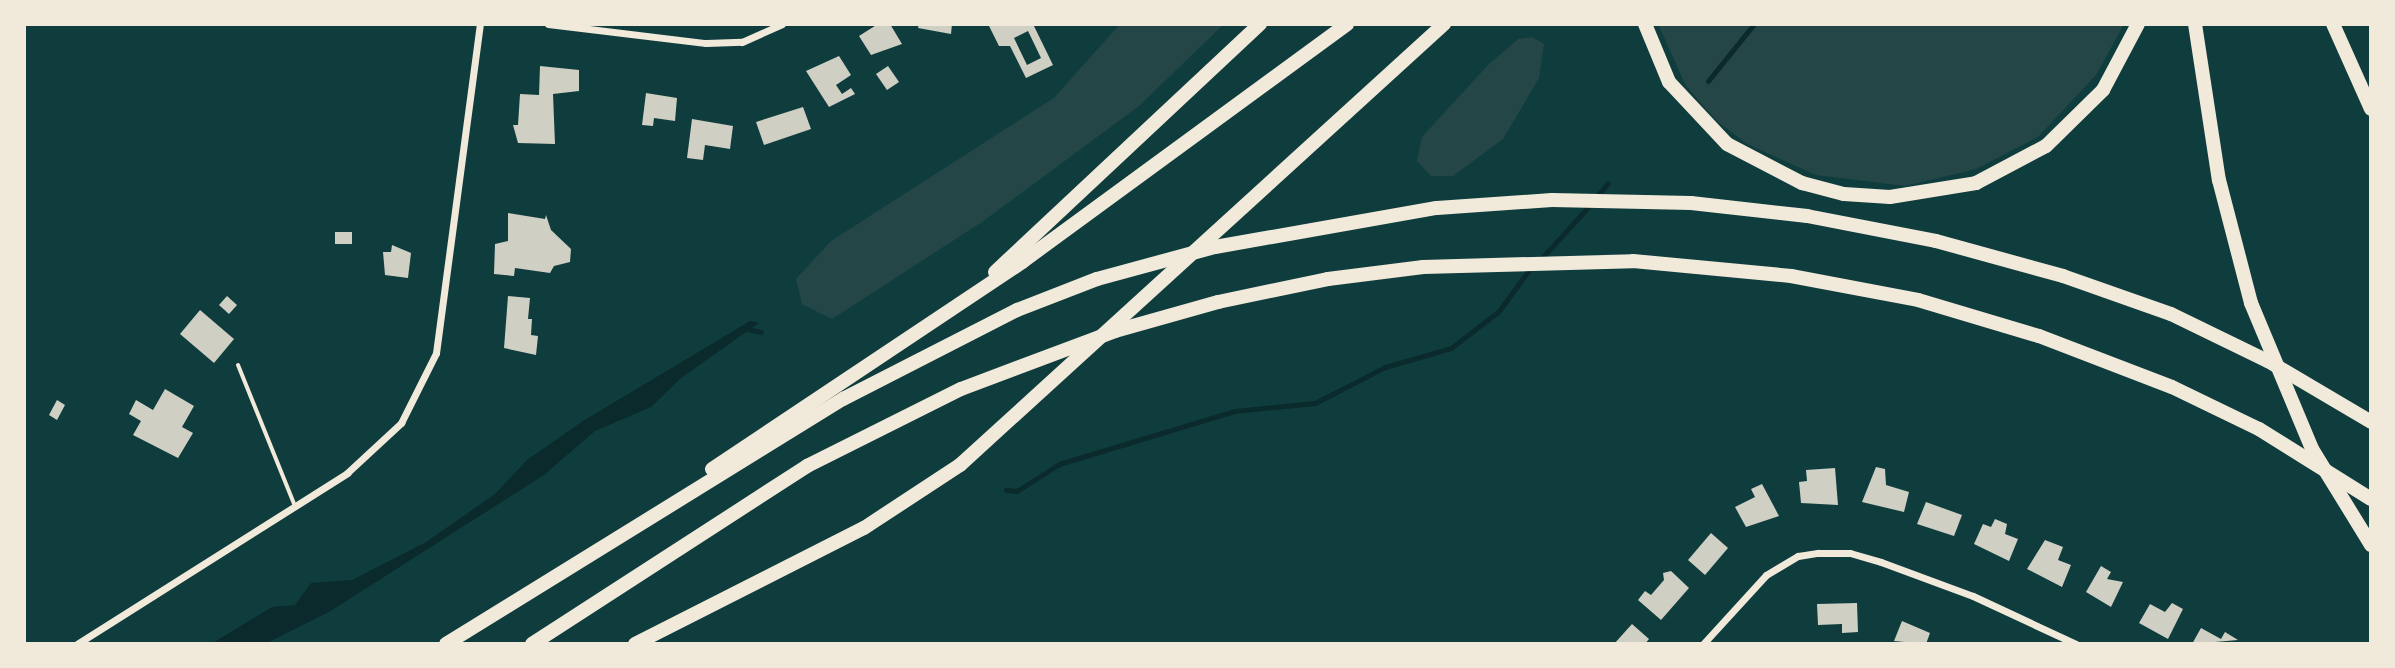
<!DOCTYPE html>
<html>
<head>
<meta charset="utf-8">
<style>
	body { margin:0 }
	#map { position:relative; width:2395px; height:668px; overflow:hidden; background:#0f3d3e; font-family:Lora,serif }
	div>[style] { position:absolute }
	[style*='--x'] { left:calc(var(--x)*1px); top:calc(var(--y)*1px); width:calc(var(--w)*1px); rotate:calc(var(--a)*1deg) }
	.green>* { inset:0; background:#244646 }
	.water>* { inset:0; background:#0a2a2b }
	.stream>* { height:5px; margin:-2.5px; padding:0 2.5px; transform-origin:2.5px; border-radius:2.5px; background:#0a2a2b }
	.building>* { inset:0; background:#cfcfc3 }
	.service>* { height:4px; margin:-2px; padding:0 2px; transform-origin:2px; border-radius:2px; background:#f1e9da }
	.minor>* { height:7px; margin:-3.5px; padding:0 3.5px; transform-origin:3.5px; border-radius:3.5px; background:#f1e9da }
	.motorway>* { height:14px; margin:-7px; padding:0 7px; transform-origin:7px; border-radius:7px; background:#f1e9da }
	span { translate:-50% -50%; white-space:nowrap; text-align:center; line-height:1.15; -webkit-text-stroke:6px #f1e9da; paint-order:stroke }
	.frame { position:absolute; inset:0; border:26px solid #f1e9da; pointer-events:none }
</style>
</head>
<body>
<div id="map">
	<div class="green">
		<i style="clip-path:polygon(1120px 24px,1224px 24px,1139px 106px,982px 222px,832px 319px,802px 304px,796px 279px,831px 241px,1054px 98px)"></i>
		<i style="clip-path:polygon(1658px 24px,2124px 24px,2096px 75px,2038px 137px,1976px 169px,1905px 186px,1816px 175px,1747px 144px,1717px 121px,1686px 86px)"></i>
		<i style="clip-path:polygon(1532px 37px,1544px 44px,1539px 78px,1503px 139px,1453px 176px,1431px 176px,1417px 161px,1422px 137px,1488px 65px,1518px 39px)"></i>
	</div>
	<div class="water">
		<i style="clip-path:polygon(750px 321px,759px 323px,681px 378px,651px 407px,595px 431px,544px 475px,329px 612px,265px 644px,211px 644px,272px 607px,295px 605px,311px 583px,352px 580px,426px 542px,495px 494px,527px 460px,583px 421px)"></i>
	</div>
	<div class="stream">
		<i style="--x:1708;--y:81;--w:73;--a:-51.1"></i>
		<i style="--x:1596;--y:197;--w:18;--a:-49"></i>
		<i style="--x:1540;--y:260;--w:74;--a:-47.7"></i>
		<i style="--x:747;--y:329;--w:14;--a:12"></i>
		<i style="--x:1006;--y:490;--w:11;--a:5"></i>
		<i style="--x:1017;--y:491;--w:50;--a:-32.7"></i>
		<i style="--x:1059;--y:464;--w:183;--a:-16.8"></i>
		<i style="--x:1234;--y:411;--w:81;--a:-5.6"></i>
		<i style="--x:1315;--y:403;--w:79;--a:-27.2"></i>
		<i style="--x:1385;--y:367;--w:69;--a:-16.1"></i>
		<i style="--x:1451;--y:348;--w:59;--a:-37.5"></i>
		<i style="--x:1498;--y:312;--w:57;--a:-53.5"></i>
	</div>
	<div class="building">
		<i style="clip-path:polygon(878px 24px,890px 24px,902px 44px,871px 55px,859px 36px)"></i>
		<i style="clip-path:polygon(919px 24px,952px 24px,951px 34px,918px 28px)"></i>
		<i style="clip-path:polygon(evenodd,988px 24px,1033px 24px,1053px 65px,1026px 78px,1010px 46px,999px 46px,988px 24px,1028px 31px,1041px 58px,1027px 65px,1014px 38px,1028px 31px)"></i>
		<i style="clip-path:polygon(839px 56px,851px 75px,836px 85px,842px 94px,851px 88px,855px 94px,829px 107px,806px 71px)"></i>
		<i style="clip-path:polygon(540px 66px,579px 70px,579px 91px,553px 94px,555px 144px,518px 143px,513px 125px,518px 125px,520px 94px,539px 95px)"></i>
		<i style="clip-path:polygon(888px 66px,899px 82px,887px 90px,876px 74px)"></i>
		<i style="clip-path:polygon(646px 93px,677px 98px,675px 121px,654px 118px,653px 126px,642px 125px)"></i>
		<i style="clip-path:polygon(803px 107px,811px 129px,764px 145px,756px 122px)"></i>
		<i style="clip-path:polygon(692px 119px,733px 126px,730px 149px,705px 145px,703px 160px,687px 158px)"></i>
		<i style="clip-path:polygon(508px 213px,545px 219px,546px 215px,551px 230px,571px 249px,570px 262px,554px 266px,550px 273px,515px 268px,514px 276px,494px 274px,495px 244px,508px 241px)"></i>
		<i style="clip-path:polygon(335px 232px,352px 232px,352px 244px,335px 244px)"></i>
		<i style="clip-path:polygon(392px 245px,411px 253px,408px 278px,385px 275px,383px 252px,391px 252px)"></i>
		<i style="clip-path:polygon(227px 296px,237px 305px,229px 314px,219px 305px)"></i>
		<i style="clip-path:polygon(508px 296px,530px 298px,528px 319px,532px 319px,531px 335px,538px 336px,536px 355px,504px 348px)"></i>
		<i style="clip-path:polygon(200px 310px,234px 339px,214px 363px,180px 334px)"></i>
		<i style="clip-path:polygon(165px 389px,194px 406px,182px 427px,193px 433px,178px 458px,133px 435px,141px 421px,129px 414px,136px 400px,153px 410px)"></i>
		<i style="clip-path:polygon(57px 400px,65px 405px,57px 420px,49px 415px)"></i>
		<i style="clip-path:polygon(1876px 467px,1885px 469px,1886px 485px,1909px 492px,1904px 512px,1862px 502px)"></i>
		<i style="clip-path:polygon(1835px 468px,1838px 505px,1801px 503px,1799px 482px,1807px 481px,1806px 470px)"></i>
		<i style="clip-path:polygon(1762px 484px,1779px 516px,1746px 527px,1735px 507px,1755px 497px,1751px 489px)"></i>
		<i style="clip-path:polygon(1926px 502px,1962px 515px,1954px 536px,1917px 524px)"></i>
		<i style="clip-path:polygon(1995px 519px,2007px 524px,2005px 534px,2018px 539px,2009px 561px,1974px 544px,1983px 524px,1991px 527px)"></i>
		<i style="clip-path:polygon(1711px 533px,1728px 548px,1705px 575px,1688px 560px)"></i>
		<i style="clip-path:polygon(2045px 540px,2063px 547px,2058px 560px,2071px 565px,2062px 587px,2027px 569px)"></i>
		<i style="clip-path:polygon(2101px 566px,2111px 572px,2107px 579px,2123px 582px,2111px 607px,2086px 592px)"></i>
		<i style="clip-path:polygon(1671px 571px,1689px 588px,1661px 620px,1638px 600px,1645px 591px,1651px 595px,1664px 580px,1663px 573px)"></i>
		<i style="clip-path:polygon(1857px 603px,1858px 632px,1842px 633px,1842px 624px,1818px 625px,1817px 604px)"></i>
		<i style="clip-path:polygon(2172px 603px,2183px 609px,2168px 639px,2139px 623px,2150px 604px,2165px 612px)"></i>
		<i style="clip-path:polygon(1902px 621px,1930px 633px,1926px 644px,1894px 641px)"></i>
		<i style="clip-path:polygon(1632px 624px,1649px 639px,1645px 644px,1614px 644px)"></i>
		<i style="clip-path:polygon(2201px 628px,2221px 639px,2225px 632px,2238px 640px,2192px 644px)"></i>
	</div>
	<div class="service">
		<i style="--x:238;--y:365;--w:152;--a:68"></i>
	</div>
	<div class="minor">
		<i style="--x:548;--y:24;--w:159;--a:6.9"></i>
		<i style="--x:706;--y:43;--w:36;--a:-2"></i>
		<i style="--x:742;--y:42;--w:44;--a:-24.2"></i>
		<i style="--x:77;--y:644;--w:320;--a:-32.3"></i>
		<i style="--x:347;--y:473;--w:74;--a:-42.8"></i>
		<i style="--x:401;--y:423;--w:78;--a:-63.4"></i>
		<i style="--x:436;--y:353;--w:332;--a:-82.4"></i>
		<i style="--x:1703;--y:644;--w:93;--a:-47.6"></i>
		<i style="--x:1766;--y:575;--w:37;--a:-31"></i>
		<i style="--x:1798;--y:556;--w:20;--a:-9"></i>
		<i style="--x:1818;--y:553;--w:32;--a:0"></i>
		<i style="--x:1850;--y:553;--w:32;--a:16"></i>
		<i style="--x:1881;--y:562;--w:98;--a:20.3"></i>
		<i style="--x:1973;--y:596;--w:114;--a:25"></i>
	</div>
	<div class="motorway">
		<i style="--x:1645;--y:24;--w:63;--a:67.5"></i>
		<i style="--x:1669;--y:82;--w:85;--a:46.9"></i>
		<i style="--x:1727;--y:144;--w:85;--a:27.5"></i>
		<i style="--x:1802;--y:183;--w:43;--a:14.7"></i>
		<i style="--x:1844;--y:194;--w:46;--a:3.7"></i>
		<i style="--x:1890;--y:197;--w:87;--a:-9.2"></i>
		<i style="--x:1976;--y:183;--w:79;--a:-27.9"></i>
		<i style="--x:2046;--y:146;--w:80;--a:-44.5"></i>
		<i style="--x:2103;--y:90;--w:75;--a:-62.1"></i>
		<i style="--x:2195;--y:24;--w:158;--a:81.3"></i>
		<i style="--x:2219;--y:180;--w:127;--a:75.4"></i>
		<i style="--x:2251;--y:303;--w:158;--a:67.3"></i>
		<i style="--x:2312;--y:449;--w:113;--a:58.4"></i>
		<i style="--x:2333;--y:24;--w:93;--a:65.9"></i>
		<i style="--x:995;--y:272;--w:363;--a:-43.1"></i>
		<i style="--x:712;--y:469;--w:373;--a:-33.7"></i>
		<i style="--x:1022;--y:262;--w:403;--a:-36.2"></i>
		<i style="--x:446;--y:644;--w:467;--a:-31.7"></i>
		<i style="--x:843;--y:399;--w:195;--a:-27.1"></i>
		<i style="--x:1017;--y:310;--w:86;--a:-21.2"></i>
		<i style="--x:1097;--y:279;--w:122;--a:-15.2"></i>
		<i style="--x:1215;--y:247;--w:225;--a:-10"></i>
		<i style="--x:1437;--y:208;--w:115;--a:-4"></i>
		<i style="--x:1552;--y:200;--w:139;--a:1.2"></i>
		<i style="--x:1691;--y:203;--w:117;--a:6.4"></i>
		<i style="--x:1807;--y:216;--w:131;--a:11"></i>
		<i style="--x:1936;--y:241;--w:132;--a:15.4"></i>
		<i style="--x:2063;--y:276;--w:114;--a:19.4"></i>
		<i style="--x:2171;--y:314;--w:108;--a:25.9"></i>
		<i style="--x:2268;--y:361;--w:120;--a:30.6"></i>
		<i style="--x:532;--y:644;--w:328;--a:-32.9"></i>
		<i style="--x:807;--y:466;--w:172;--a:-26.6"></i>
		<i style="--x:961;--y:389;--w:165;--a:-20.6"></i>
		<i style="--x:1115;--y:331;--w:107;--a:-15.7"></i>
		<i style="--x:1218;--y:302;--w:112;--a:-11.8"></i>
		<i style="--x:1328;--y:279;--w:96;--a:-7.2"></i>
		<i style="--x:1423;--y:267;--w:210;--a:-1.6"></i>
		<i style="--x:1633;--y:261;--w:159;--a:5.4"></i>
		<i style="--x:1791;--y:276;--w:129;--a:10.7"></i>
		<i style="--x:1918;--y:300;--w:126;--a:16.6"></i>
		<i style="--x:2039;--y:336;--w:142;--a:21"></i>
		<i style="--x:2172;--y:387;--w:97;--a:25.8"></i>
		<i style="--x:2259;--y:429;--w:132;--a:32"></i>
		<i style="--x:635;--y:644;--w:257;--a:-26.9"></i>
		<i style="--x:864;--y:528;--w:115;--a:-33.3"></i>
		<i style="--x:960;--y:465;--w:655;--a:-42.34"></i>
	</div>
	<div class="frame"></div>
</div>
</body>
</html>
